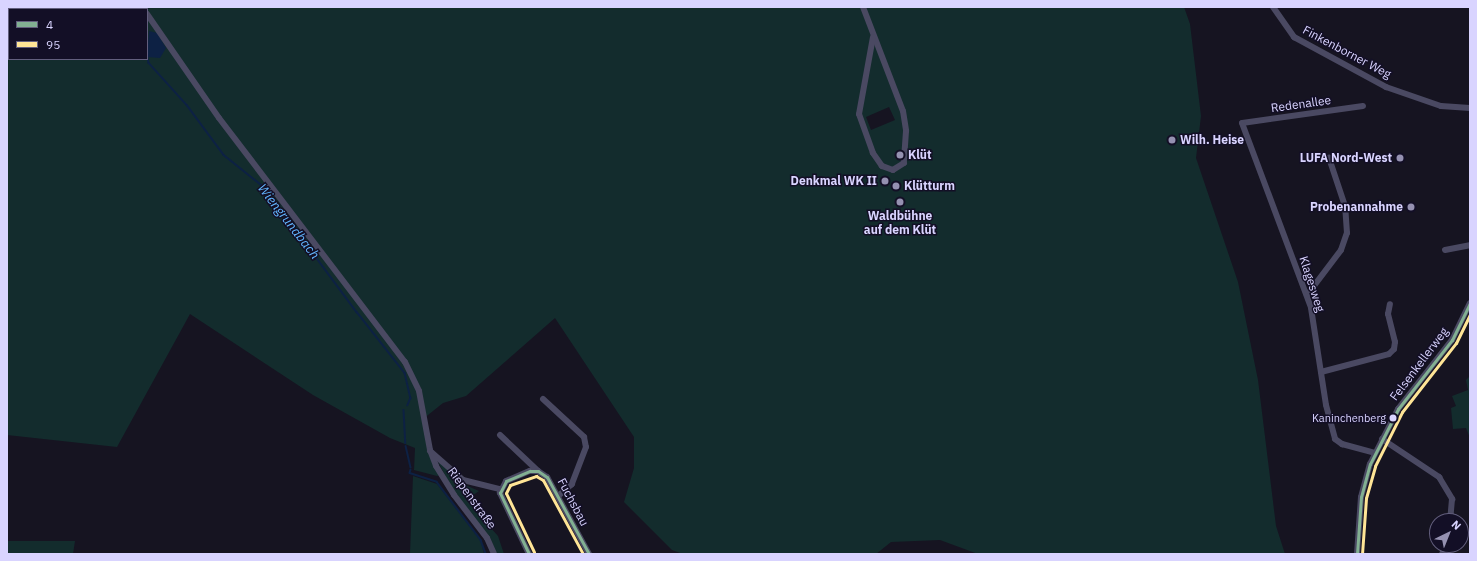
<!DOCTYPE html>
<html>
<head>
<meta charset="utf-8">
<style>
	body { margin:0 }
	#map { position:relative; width:1477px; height:561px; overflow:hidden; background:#161421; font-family:"IBM Plex Sans",sans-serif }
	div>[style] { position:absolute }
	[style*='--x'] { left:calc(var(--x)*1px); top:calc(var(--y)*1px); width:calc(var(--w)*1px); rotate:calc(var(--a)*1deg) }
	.green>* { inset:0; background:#132c2d }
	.water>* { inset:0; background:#0d2144 }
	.stream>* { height:1.5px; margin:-0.75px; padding:0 0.75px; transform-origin:0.75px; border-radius:0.75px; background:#0d2144 }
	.minor>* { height:6px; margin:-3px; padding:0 3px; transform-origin:3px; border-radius:3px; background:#4a4962 }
	.bus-1>* { height:3px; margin:-1.5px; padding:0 1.5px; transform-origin:1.5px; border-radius:1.5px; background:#82b092 }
	.bus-2>* { height:3px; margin:-1.5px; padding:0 1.5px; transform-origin:1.5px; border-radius:1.5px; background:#ffe596 }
	.dots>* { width:11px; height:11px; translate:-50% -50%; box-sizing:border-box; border:2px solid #130f26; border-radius:50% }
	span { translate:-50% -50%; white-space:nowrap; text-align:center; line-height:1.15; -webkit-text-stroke:3px #130f26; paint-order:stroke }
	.bus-label { font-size:11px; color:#d9d4ff }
	.right { translate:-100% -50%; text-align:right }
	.street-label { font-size:12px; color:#d9d4ff }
	.poi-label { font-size:12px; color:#d9d4ff; font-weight:700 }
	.left { translate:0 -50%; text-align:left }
	.water-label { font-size:13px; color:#62b6ff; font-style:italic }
	.frame { position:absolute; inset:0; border:8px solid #d9d4ff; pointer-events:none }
	.legend { position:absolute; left:8px; top:8px; width:140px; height:52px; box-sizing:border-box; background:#130f26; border:1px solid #625e7d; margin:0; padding:5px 7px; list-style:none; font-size:12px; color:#d9d4ff }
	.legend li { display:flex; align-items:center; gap:8px; height:20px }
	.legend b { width:20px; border:1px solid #625e7d }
	.north { position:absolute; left:1429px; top:513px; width:40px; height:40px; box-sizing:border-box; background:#130f26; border:1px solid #625e7d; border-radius:50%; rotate:43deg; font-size:11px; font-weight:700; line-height:16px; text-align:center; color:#d9d4ff }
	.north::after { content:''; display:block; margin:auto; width:14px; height:18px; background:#9591b1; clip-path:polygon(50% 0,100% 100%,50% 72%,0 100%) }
</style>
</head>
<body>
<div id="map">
	<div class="green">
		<i style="clip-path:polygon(evenodd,7px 7px,1184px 7px,1190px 24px,1201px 116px,1196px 158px,1238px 282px,1258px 380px,1276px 526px,1285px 554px,978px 554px,940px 540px,891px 542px,876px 554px,683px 554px,672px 550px,624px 502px,634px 468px,634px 437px,555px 318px,466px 396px,443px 403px,423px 419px,440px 475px,437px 476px,414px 470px,415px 448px,390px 438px,313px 395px,190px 314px,117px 447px,7px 435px,7px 7px,9px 9px,147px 9px,147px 59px,9px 59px,9px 9px,7px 7px,889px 107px,895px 120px,871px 130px,866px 117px,889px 107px)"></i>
		<i style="clip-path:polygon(1470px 376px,1470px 438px,1466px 428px,1453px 429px,1451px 408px,1456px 406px,1452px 396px,1468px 390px,1466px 380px)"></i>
		<i style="clip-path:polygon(437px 460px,463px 484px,479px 491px,466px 500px,498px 536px,504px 554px,497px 554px,490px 538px,454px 492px)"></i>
		<i style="clip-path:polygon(413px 476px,437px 484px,481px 541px,484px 554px,410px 554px)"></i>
		<i style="clip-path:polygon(7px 541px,75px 541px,73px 554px,7px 554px)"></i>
	</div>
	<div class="water">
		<i style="clip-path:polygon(149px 31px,157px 33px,166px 48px,160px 58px,147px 57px)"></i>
	</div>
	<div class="stream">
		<i style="--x:132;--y:7;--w:2;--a:63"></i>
		<i style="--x:147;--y:52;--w:11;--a:80"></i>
		<i style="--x:149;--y:63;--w:57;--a:47.9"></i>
		<i style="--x:187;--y:105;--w:62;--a:53.5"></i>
		<i style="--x:224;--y:155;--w:51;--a:38.7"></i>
		<i style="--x:264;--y:187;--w:156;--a:53.4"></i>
		<i style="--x:357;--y:312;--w:78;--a:51.8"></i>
		<i style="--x:405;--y:373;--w:26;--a:77"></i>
		<i style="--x:411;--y:398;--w:8;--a:113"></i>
		<i style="--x:404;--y:410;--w:33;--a:87"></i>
		<i style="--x:406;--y:446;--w:22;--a:77"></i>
		<i style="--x:411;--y:470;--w:3;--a:108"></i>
		<i style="--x:410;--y:473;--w:28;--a:18"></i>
		<i style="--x:437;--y:482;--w:73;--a:52.8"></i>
		<i style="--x:481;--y:540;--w:15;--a:70"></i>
	</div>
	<div class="minor">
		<i style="--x:142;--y:7;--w:3;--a:45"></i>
		<i style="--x:863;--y:7;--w:111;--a:69"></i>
		<i style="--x:903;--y:111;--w:20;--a:81"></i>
		<i style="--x:906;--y:131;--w:32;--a:94"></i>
		<i style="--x:904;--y:163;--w:13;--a:148"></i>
		<i style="--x:893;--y:170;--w:12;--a:-160"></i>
		<i style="--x:882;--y:166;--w:16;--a:-125"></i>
		<i style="--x:873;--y:153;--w:41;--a:-109.7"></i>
		<i style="--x:859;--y:114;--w:78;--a:-79.7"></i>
		<i style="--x:1273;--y:7;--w:37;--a:55"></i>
		<i style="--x:1294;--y:37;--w:105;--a:28.5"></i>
		<i style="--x:1386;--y:87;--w:58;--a:19.1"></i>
		<i style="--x:1441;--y:106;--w:29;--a:4"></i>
		<i style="--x:147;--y:14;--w:126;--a:55.3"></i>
		<i style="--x:219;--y:118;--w:307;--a:52.7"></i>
		<i style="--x:405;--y:362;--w:32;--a:64"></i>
		<i style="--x:419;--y:391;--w:60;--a:79.4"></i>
		<i style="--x:430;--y:450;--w:17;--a:69"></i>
		<i style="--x:436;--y:466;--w:34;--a:58"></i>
		<i style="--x:454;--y:495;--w:54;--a:52.5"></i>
		<i style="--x:487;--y:538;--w:17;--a:66"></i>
		<i style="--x:1363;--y:106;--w:122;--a:172"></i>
		<i style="--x:1242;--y:123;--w:197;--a:69.5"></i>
		<i style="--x:1311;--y:308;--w:98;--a:81.2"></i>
		<i style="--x:1326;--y:405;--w:35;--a:75"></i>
		<i style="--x:1335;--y:439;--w:9;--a:36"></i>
		<i style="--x:1342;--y:444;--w:34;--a:15"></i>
		<i style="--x:1445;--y:250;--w:25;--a:-11"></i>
		<i style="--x:1307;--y:295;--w:56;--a:-52.9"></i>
		<i style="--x:1341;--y:250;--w:18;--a:-71"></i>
		<i style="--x:1347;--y:233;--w:27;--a:-94"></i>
		<i style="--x:1345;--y:206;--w:51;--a:-108.4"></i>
		<i style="--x:1321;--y:372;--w:70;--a:-14.8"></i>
		<i style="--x:1389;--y:354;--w:7;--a:-45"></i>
		<i style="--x:1394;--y:349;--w:7;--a:-82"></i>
		<i style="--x:1395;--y:342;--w:29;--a:-104"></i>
		<i style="--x:1388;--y:314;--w:10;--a:-79"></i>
		<i style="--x:543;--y:399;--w:56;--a:42.8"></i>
		<i style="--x:584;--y:437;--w:10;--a:79"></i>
		<i style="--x:586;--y:447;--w:40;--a:111"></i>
		<i style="--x:572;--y:484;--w:18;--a:139"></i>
		<i style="--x:500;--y:435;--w:52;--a:43.5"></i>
		<i style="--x:1382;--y:439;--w:69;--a:33.7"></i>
		<i style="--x:1439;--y:477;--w:26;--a:59"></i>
		<i style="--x:1452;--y:499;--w:22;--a:95"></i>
		<i style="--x:430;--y:451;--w:44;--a:41.3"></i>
		<i style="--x:463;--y:480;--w:38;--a:14"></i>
		<i style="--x:529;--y:554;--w:68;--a:-115.4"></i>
		<i style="--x:500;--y:493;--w:13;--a:-63"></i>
		<i style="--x:506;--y:481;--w:26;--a:-23"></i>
		<i style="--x:530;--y:471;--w:8;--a:0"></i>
		<i style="--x:538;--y:471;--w:11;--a:34"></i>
		<i style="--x:547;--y:477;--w:88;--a:61.4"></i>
		<i style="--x:1357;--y:554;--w:57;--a:-86"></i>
		<i style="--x:1361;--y:497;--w:34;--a:-75"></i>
		<i style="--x:1370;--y:464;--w:62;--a:-63"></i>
		<i style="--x:1398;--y:409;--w:88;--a:-52"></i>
		<i style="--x:1452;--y:340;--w:41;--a:-64.1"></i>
		<i style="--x:1442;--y:554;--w:10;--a:-66"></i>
	</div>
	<div class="bus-1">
		<i style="--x:529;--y:554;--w:68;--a:-115.4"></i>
		<i style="--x:500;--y:493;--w:13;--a:-63"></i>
		<i style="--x:506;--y:481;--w:26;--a:-23"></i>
		<i style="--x:530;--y:471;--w:8;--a:0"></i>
		<i style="--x:538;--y:471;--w:11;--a:34"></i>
		<i style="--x:547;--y:477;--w:88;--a:61.4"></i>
		<i style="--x:1357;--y:554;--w:57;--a:-86"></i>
		<i style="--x:1361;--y:497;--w:34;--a:-75"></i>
		<i style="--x:1370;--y:464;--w:62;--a:-63"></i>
		<i style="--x:1398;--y:409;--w:88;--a:-52"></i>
		<i style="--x:1452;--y:340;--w:41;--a:-64.1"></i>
	</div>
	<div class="bus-2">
		<i style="--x:534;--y:552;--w:65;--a:-115.4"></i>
		<i style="--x:506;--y:493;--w:9;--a:-63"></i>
		<i style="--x:510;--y:485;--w:28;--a:-19"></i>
		<i style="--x:536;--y:476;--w:8;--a:30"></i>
		<i style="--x:543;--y:480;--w:84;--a:61.6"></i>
		<i style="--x:1362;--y:554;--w:56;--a:-85.9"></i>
		<i style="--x:1366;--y:498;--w:33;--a:-74"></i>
		<i style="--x:1375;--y:466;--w:60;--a:-63.4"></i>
		<i style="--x:1402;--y:412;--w:88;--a:-52"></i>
		<i style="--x:1456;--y:343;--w:32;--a:-64"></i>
	</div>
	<div class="dots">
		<i style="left:1172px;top:140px;background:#9591b1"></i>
		<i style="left:900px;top:155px;background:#9591b1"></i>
		<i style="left:1400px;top:158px;background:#9591b1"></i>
		<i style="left:885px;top:181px;background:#9591b1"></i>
		<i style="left:896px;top:186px;background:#9591b1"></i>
		<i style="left:900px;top:202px;background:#9591b1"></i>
		<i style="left:1411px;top:207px;background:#9591b1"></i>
		<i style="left:1393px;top:418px;background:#d9d4ff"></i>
	</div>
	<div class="bus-label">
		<span class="right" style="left:1386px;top:418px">Kaninchenberg</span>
	</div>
	<div class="street-label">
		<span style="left:1347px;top:52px;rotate:28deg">Finkenborner Weg</span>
		<span style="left:1301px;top:104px;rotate:-8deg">Redenallee</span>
		<span style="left:1312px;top:284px;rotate:72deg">Klagesweg</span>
		<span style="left:1419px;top:364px;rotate:-53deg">Felsenkellerweg</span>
		<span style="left:472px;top:498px;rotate:54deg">Riepenstraße</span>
		<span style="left:573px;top:502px;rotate:62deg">Fuchsbau</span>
	</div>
	<div class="poi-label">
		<span class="left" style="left:1180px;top:140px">Wilh. Heise</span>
		<span class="left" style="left:908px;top:155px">Klüt</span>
		<span class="right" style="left:1392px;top:158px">LUFA Nord-West</span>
		<span class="right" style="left:877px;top:181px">Denkmal WK II</span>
		<span class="left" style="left:904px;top:186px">Klütturm</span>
		<span class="right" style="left:1403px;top:207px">Probenannahme</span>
		<span style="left:900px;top:223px">Waldbühne<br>auf dem Klüt</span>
	</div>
	<div class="water-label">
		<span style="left:288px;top:222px;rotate:52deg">Wiengrundbach</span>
	</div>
	<div class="frame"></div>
	<ul class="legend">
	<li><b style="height:5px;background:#82b092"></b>4</li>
	<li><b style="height:5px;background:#ffe596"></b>95</li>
	</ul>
	<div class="north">N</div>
</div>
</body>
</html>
